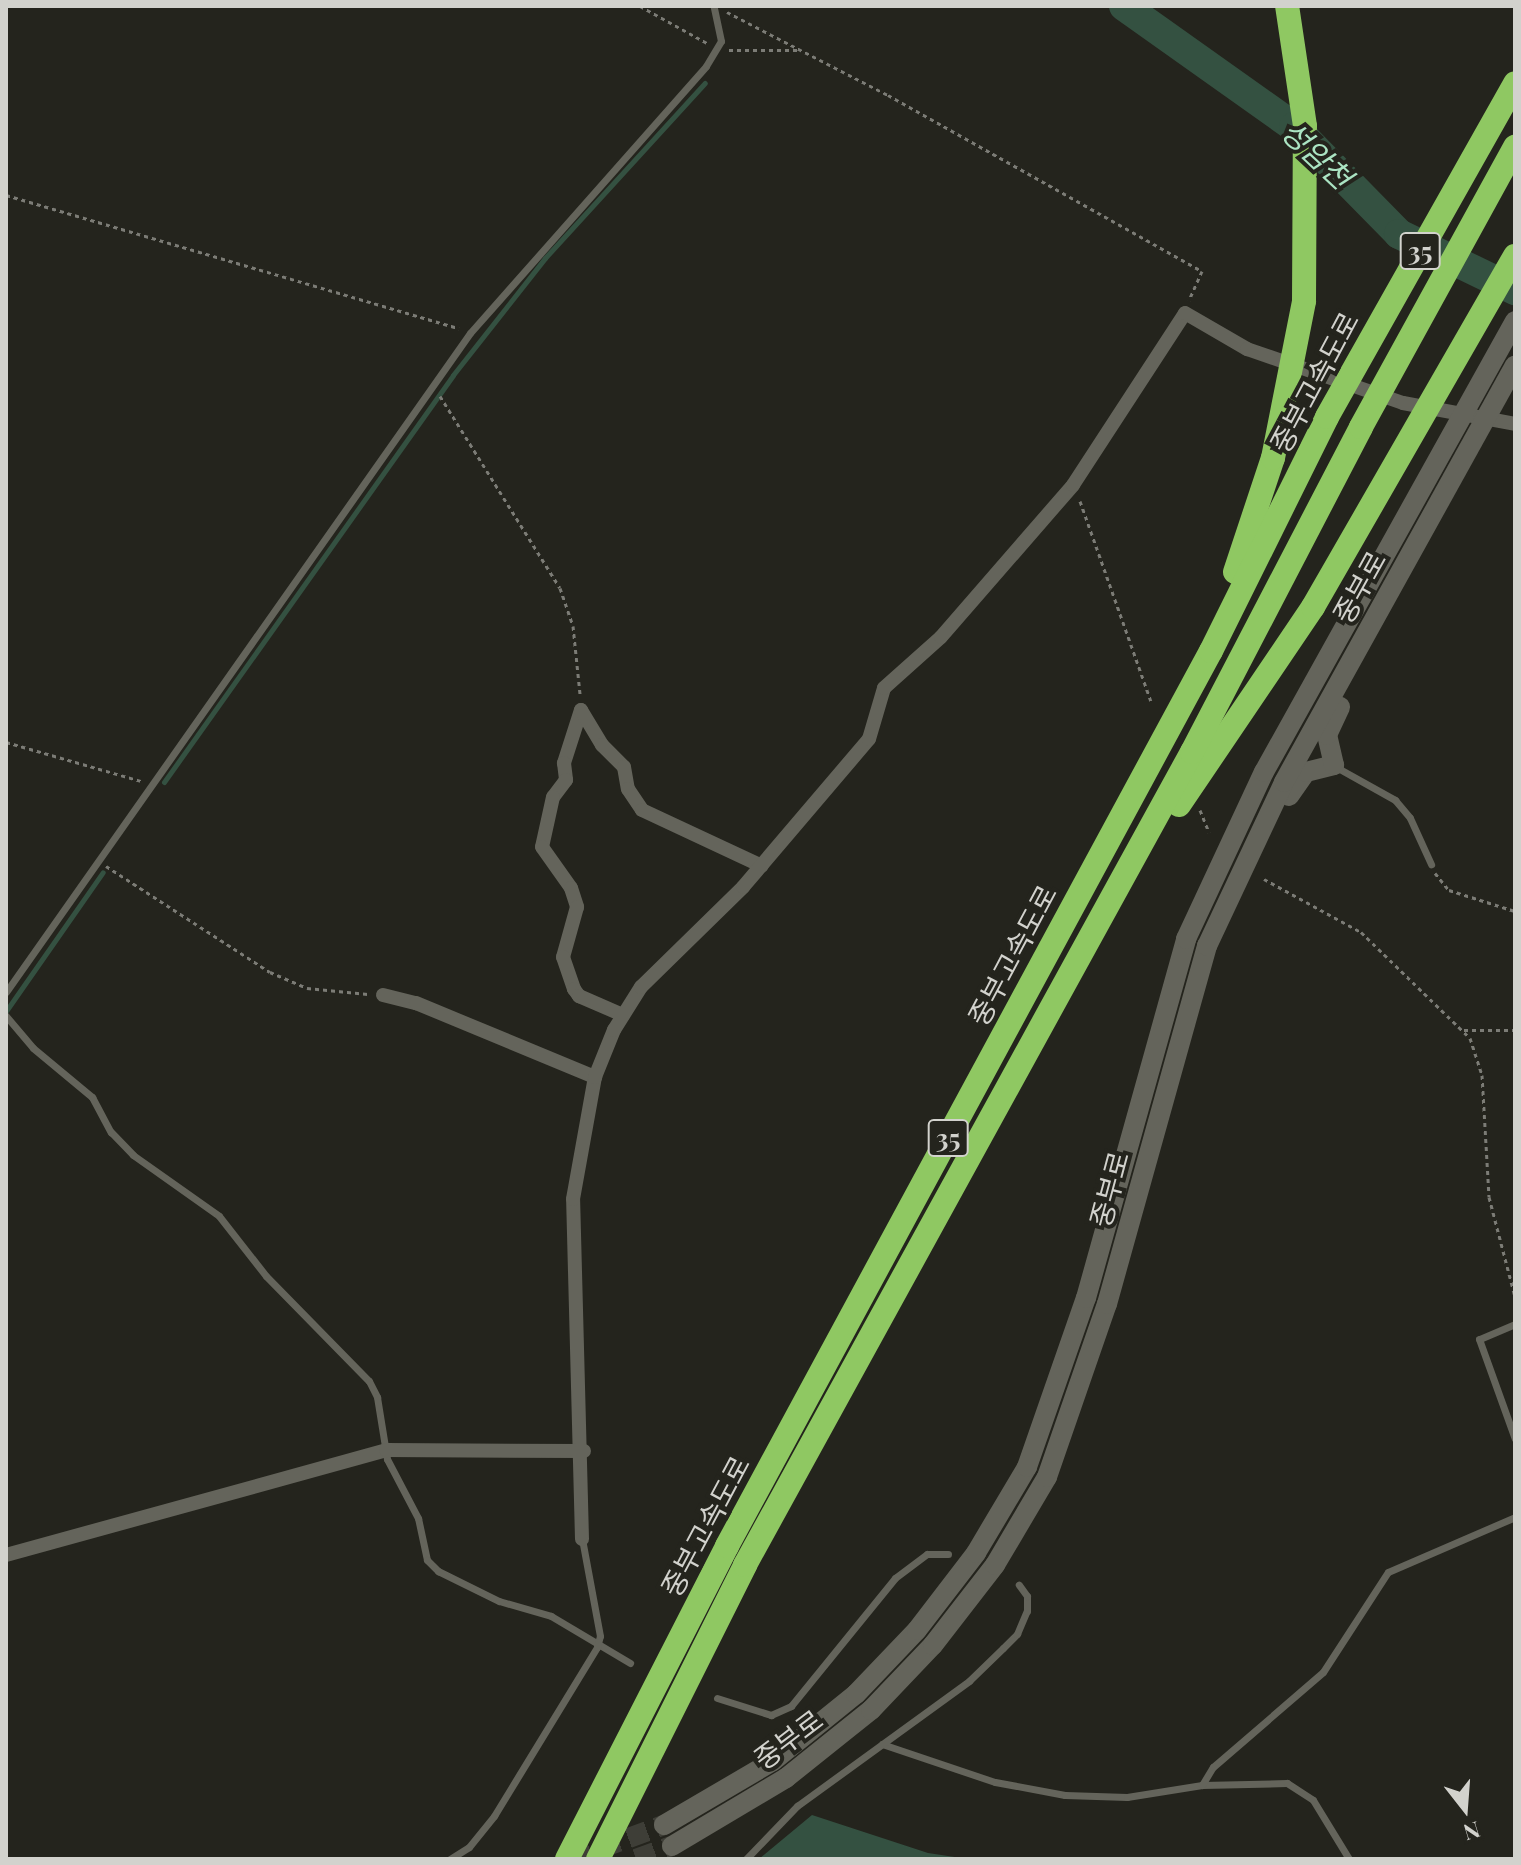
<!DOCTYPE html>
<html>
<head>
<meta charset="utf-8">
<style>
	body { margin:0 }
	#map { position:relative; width:1521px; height:1865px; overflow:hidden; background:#24241d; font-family:"Playfair Display","Noto Sans KR",serif }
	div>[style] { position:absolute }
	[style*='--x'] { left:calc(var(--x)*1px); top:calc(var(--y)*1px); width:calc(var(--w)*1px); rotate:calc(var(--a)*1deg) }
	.water>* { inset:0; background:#345141 }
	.stream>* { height:5px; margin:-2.5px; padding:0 2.5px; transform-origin:2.5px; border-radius:2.5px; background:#345141 }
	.river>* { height:30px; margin:-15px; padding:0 15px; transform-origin:15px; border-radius:15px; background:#345141 }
	.secondary-tunnel>* { height:20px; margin-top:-10px; transform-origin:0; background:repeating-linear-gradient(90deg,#3e3e37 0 20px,transparent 0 30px) }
	.path>* { height:3px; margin-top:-1.5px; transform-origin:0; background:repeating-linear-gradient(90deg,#7c7c76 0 4px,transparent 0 8px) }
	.service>* { height:7px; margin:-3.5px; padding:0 3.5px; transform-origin:3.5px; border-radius:3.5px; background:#64645b }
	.minor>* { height:14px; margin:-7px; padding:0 7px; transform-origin:7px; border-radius:7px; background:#64645b }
	.secondary>* { height:20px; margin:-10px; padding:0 10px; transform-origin:10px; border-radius:10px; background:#64645b }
	.motorway>* { height:24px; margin:-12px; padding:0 12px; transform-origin:12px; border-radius:12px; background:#8fc862 }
	span { translate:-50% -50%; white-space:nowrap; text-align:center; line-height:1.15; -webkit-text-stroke:8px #24241d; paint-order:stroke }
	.shield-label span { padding:2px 6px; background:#24241d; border:2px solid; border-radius:6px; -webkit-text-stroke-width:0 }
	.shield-label { font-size:26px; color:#d2d2cd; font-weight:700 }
	.street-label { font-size:28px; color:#d2d2cd }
	.water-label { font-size:30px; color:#abe4c3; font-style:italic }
	.frame { position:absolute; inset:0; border:8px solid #d2d2cd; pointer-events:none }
	.north { position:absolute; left:1425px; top:1769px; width:80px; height:80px; -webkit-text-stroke:6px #24241d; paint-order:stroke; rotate:163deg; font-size:22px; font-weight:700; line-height:32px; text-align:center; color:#d2d2cd }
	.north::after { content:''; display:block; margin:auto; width:28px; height:36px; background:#d2d2cd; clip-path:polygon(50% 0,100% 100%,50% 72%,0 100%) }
</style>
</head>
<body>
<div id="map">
	<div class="water">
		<i style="clip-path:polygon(812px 1815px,928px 1853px,968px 1859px,759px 1859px)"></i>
	</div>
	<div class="stream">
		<i style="--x:164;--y:782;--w:499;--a:-54.6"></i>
		<i style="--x:453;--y:375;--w:149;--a:-51.8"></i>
		<i style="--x:545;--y:258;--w:237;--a:-47.6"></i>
		<i style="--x:6;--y:1011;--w:169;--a:-55.1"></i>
	</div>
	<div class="river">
		<i style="--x:1124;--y:6;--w:209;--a:35.4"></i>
		<i style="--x:1294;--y:127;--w:150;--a:45.5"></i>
		<i style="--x:1399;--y:234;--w:129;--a:25.8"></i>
	</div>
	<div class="secondary-tunnel">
		<i style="--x:572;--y:1859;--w:98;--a:-20.3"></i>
		<i style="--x:636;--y:1859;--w:38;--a:-20"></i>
	</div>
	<div class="path">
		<i style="--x:640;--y:6;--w:77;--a:28.9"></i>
		<i style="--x:727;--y:12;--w:181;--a:27.3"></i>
		<i style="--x:888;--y:95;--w:360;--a:29.3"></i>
		<i style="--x:1202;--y:271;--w:32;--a:114"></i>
		<i style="--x:729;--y:50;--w:68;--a:0"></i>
		<i style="--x:6;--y:195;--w:472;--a:16.4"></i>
		<i style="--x:440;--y:396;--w:226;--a:58"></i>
		<i style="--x:560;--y:588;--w:40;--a:71.1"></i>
		<i style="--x:573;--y:626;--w:68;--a:84.1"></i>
		<i style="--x:1080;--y:501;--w:212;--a:70.5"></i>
		<i style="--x:6;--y:742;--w:141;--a:16.1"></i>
		<i style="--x:1200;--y:810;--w:24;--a:68"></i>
		<i style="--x:106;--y:866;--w:195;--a:32.9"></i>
		<i style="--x:270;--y:972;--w:40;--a:23.4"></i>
		<i style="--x:307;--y:988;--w:61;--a:5.6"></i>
		<i style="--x:1435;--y:873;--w:22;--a:51"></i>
		<i style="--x:1449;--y:890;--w:69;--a:17.7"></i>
		<i style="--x:1264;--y:879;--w:111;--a:28.7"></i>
		<i style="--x:1361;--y:932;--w:152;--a:44.2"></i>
		<i style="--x:1470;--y:1038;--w:39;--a:72"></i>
		<i style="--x:1482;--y:1075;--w:122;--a:86.7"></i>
		<i style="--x:1489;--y:1197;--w:103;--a:75.4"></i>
		<i style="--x:1464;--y:1030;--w:51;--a:0"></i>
	</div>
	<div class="service">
		<i style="--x:1336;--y:767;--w:68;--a:29.2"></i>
		<i style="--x:1395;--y:800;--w:23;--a:50"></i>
		<i style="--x:1410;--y:818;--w:51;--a:65.5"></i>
		<i style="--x:6;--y:992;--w:806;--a:-54.85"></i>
		<i style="--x:470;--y:333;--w:356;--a:-48.5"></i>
		<i style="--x:706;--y:66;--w:29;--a:-59"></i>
		<i style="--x:721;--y:41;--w:35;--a:-102"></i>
		<i style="--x:6;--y:1016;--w:42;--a:49.8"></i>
		<i style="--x:33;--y:1048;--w:77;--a:39.7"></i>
		<i style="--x:92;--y:1097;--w:40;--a:62"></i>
		<i style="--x:111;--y:1132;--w:32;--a:46"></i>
		<i style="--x:133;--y:1155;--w:105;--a:35.3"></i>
		<i style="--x:219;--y:1216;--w:76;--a:51.9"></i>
		<i style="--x:266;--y:1276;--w:147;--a:45.6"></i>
		<i style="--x:369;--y:1381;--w:18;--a:63"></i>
		<i style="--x:377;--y:1397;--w:63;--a:80.8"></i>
		<i style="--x:387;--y:1459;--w:67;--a:62.3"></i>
		<i style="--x:418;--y:1518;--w:43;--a:77.9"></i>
		<i style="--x:427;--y:1560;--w:16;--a:45"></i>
		<i style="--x:438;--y:1571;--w:68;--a:26.2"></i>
		<i style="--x:499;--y:1601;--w:54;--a:16.1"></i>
		<i style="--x:551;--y:1616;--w:92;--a:30.7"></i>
		<i style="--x:1515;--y:1324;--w:39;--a:157"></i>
		<i style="--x:1479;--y:1339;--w:106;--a:70.2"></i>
		<i style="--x:717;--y:1698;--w:57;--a:17.5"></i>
		<i style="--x:771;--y:1715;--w:22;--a:-24"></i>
		<i style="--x:791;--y:1706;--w:165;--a:-50.9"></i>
		<i style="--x:895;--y:1578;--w:40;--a:-37"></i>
		<i style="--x:927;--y:1554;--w:21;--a:0"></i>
		<i style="--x:882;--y:1744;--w:119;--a:18.6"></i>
		<i style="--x:995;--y:1782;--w:71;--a:10.5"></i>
		<i style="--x:1065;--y:1795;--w:62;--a:1.8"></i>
		<i style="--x:1127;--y:1797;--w:76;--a:-9.1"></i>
		<i style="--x:1202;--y:1785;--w:85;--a:-1.3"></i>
		<i style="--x:1287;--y:1783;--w:31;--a:33"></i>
		<i style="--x:1313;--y:1800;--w:69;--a:58.6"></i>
		<i style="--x:1202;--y:1785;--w:21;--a:-59"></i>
		<i style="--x:1213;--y:1767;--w:145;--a:-40.8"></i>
		<i style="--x:1323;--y:1672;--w:119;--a:-57"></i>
		<i style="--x:1388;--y:1572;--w:138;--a:-23.4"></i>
		<i style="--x:450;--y:1859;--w:22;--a:-32"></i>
		<i style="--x:469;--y:1847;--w:40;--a:-51"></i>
		<i style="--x:494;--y:1816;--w:198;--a:-58.6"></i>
		<i style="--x:597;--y:1647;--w:11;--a:-75"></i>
		<i style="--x:600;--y:1636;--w:99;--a:-100.5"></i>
		<i style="--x:746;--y:1859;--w:74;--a:-46.1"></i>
		<i style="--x:797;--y:1806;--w:213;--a:-36"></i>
		<i style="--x:969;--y:1681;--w:47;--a:-44.1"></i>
		<i style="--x:1003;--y:1648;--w:20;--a:-45"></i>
		<i style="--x:1017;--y:1634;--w:25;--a:-67"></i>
		<i style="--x:1027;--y:1611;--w:15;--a:-90"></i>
		<i style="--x:1027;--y:1596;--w:14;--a:-126"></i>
	</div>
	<div class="minor">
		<i style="--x:581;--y:710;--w:56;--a:107.8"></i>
		<i style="--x:564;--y:763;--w:17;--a:83"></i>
		<i style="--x:566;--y:780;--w:21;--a:127"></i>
		<i style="--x:553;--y:797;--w:51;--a:102.4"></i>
		<i style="--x:542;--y:847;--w:50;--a:54.7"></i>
		<i style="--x:571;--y:888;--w:20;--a:72"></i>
		<i style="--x:577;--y:907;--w:52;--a:105.6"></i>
		<i style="--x:563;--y:957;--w:34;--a:71"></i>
		<i style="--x:574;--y:989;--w:9;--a:54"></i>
		<i style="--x:579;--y:996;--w:48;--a:23.4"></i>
		<i style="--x:581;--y:710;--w:41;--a:59"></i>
		<i style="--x:602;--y:745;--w:31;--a:45"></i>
		<i style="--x:624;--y:767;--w:22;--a:80"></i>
		<i style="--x:628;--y:789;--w:25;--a:56"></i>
		<i style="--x:642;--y:810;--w:132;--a:25"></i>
		<i style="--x:383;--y:995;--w:34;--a:14"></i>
		<i style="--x:416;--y:1003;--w:194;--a:22.5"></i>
		<i style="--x:582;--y:1539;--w:340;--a:-91.5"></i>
		<i style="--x:573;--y:1199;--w:124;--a:-79.8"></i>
		<i style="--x:595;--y:1077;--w:51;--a:-68"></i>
		<i style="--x:614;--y:1030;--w:51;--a:-57.9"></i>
		<i style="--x:641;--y:987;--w:143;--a:-44.4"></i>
		<i style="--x:743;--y:887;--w:194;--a:-49.6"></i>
		<i style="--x:869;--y:739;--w:53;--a:-73.6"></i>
		<i style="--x:884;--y:688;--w:76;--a:-41.8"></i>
		<i style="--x:941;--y:637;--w:201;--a:-49"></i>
		<i style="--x:1073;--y:485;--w:205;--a:-56.9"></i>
		<i style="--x:1185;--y:313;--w:72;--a:30.1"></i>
		<i style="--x:1247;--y:349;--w:165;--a:19.1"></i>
		<i style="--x:1403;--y:403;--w:114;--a:10.6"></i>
		<i style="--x:6;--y:1555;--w:394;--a:-15.4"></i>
		<i style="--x:386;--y:1450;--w:198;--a:0.3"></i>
	</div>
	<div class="secondary">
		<i style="--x:1289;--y:796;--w:29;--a:-55"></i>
		<i style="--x:1306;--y:772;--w:29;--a:-14"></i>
		<i style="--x:1334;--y:765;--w:31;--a:-103"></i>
		<i style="--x:1327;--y:735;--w:31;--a:-65"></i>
		<i style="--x:664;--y:1825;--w:126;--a:-30.4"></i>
		<i style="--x:773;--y:1761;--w:107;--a:-38.9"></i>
		<i style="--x:856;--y:1694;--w:88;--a:-46.4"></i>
		<i style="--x:917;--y:1630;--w:97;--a:-52.5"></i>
		<i style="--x:976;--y:1553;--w:100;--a:-59.3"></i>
		<i style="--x:1027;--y:1467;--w:179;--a:-70.8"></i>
		<i style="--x:1086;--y:1298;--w:373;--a:-74.4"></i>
		<i style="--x:1186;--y:939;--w:184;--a:-65"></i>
		<i style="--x:1264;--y:772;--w:516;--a:-60.9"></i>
		<i style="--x:672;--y:1846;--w:133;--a:-30.8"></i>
		<i style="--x:786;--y:1778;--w:109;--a:-38.7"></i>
		<i style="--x:871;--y:1710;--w:90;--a:-46.4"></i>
		<i style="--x:933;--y:1645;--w:101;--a:-52.2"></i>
		<i style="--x:995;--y:1565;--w:102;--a:-59.4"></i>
		<i style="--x:1047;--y:1477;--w:183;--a:-70.9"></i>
		<i style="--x:1107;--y:1304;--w:372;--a:-74.4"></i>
		<i style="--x:1207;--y:946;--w:181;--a:-64.8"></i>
		<i style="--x:1284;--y:782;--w:476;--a:-61"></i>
	</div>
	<div class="motorway">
		<i style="--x:1235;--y:572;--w:120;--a:-71.6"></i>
		<i style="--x:1273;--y:458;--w:160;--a:-78.8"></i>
		<i style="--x:1304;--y:301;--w:175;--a:-89.7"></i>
		<i style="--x:1305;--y:126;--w:121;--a:-98.5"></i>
		<i style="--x:1179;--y:805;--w:239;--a:-55.9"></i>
		<i style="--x:1313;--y:607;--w:405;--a:-60.1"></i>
		<i style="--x:567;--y:1859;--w:352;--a:-62.9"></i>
		<i style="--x:727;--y:1546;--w:1017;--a:-61.6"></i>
		<i style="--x:1211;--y:651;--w:261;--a:-63.6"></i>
		<i style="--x:1327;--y:417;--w:383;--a:-60.6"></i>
		<i style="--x:598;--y:1859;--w:329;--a:-63.4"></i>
		<i style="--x:745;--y:1565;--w:928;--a:-61.2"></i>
		<i style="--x:1192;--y:752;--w:366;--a:-62.5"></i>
		<i style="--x:1361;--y:427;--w:320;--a:-61.2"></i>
	</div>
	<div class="shield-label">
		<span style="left:1420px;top:251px">35</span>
		<span style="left:948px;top:1138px">35</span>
	</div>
	<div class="street-label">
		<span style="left:1314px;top:382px;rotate:-62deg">중부고속도로</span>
		<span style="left:1359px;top:587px;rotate:-61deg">중부로</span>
		<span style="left:1012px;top:955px;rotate:-62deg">중부고속도로</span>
		<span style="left:1109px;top:1189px;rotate:-75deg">중부로</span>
		<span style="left:705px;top:1526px;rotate:-62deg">중부고속도로</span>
		<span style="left:788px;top:1739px;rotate:-37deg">중부로</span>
	</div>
	<div class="water-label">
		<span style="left:1317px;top:154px;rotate:43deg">성암천</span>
	</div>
	<div class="frame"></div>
	<div class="north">N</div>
</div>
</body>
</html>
